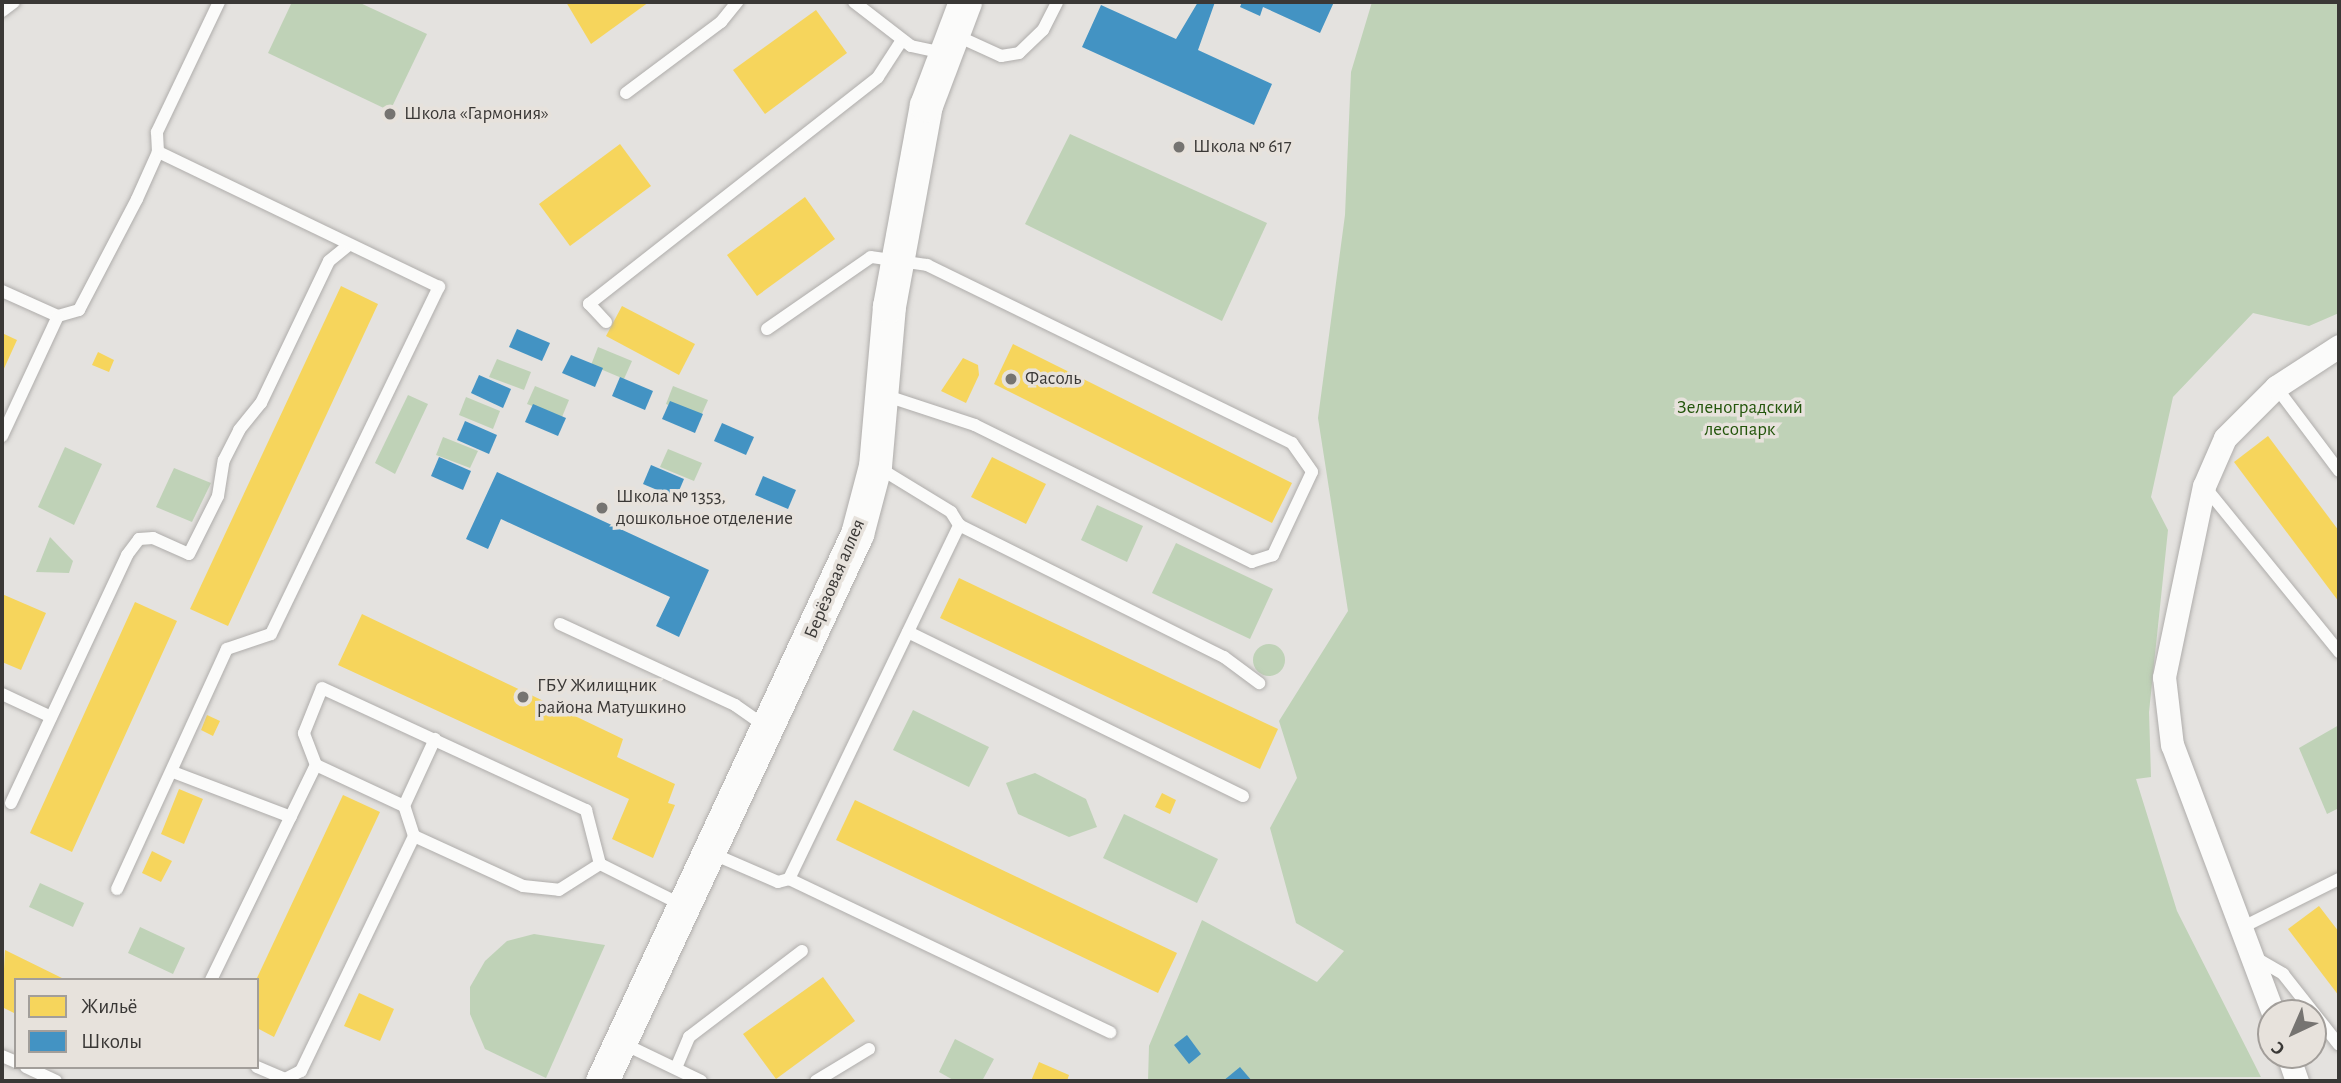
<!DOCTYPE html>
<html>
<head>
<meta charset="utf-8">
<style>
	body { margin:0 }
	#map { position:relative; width:2341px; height:1083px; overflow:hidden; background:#e4e2df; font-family:"Alegreya Sans",sans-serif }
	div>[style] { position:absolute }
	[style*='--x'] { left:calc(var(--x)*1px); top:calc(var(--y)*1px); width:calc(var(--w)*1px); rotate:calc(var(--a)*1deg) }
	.green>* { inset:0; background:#bfd2b7 }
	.round { border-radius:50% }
	.homes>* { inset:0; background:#f6d55c }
	.schools>* { inset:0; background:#4393c3 }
	.roads { filter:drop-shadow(0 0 2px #afadab) drop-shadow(0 0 2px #afadab) }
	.lane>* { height:12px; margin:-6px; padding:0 6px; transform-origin:6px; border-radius:6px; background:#fbfbfa }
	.street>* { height:23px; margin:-11.5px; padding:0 11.5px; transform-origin:11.5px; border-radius:11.5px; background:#fbfbfa }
	.secondary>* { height:33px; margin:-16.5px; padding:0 16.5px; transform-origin:16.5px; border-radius:16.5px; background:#fbfbfa }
	.dots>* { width:19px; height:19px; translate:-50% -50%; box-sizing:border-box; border:4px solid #e7e2dc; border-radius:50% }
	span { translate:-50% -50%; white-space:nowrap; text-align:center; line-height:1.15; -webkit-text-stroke:7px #e7e2dc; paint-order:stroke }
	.poi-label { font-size:19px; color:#3a3836 }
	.left { translate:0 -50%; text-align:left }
	.park-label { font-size:19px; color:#23550b }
	.street-label { font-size:19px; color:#3a3836 }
	.frame { position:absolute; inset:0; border:4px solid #3a3836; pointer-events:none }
	.legend { position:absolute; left:14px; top:978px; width:245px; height:91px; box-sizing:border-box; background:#e7e2dc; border:2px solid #a29e9a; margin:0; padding:9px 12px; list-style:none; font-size:21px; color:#3a3836 }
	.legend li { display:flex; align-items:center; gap:14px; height:35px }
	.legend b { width:35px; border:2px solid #a29e9a }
	.north { position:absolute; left:2257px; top:999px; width:70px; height:70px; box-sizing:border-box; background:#e7e2dc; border:2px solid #a29e9a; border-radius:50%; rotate:224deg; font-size:19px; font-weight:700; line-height:28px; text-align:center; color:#3a3836 }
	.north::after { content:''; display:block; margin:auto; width:24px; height:32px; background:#767471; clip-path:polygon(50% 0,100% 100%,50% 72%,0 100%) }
</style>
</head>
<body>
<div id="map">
	<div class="green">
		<i style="clip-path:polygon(292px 2px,358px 2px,427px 34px,390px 111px,268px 53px)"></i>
		<i style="clip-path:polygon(1372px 2px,2339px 2px,2339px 313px,2309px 326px,2253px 313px,2173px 397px,2151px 497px,2168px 530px,2149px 712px,2151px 777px,2136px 779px,2177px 911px,2261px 1077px,1148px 1081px,1149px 1046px,1202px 920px,1317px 982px,1344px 951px,1296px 923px,1270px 828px,1297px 778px,1279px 721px,1348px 611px,1318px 418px,1345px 215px,1351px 72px)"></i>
		<i style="clip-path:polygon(1070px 134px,1267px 223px,1222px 321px,1025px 224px)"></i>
		<i style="clip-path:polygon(598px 347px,632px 361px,624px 379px,591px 365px)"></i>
		<i style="clip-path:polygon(497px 359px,531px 372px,524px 390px,489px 377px)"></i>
		<i style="clip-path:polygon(535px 386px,569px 400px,562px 417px,527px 404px)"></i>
		<i style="clip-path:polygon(673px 386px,708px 400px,700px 418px,666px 404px)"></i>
		<i style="clip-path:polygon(408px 395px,428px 404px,395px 474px,375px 463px)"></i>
		<i style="clip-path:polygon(466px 397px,500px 411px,493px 429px,459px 415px)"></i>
		<i style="clip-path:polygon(443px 437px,478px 451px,470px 468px,436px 455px)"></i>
		<i style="clip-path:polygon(65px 447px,102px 464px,74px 525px,38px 507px)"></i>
		<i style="clip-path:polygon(668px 449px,702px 463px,694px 481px,660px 467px)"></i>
		<i style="clip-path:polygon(174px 468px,211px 483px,192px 522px,156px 507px)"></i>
		<i style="clip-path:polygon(1097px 505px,1143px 526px,1127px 562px,1081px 540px)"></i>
		<i style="clip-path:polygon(50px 537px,73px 561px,69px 573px,36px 572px)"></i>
		<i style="clip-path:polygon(1176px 543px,1273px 589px,1250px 639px,1152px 593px)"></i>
		<i class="round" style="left:1253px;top:644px;width:32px;height:32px"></i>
		<i style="clip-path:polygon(913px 710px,989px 747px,969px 787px,893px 750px)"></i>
		<i style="clip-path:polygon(2339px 725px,2339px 808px,2327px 814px,2299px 748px)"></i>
		<i style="clip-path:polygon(1035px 773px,1086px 799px,1097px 827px,1069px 837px,1018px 814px,1006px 783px)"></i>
		<i style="clip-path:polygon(1124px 814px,1218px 859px,1197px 903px,1103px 858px)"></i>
		<i style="clip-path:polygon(40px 883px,84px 903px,73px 927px,29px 907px)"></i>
		<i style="clip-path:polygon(140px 927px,185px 948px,173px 974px,128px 953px)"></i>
		<i style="clip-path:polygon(534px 934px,605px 945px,546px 1078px,485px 1049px,470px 1014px,470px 987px,485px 961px,507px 941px)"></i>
		<i style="clip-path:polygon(955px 1039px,994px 1059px,982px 1081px,955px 1081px,939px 1072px)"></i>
	</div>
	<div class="homes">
		<i style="clip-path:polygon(566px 2px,649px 2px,591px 44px)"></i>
		<i style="clip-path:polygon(816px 10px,847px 53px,765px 114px,733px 70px)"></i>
		<i style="clip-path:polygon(620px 144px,651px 186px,570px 246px,539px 204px)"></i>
		<i style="clip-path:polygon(805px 197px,835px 239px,757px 296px,727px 255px)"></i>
		<i style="clip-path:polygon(341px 286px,378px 304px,228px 626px,190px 609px)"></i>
		<i style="clip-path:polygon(622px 306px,695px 344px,679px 375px,606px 336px)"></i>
		<i style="clip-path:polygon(2px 333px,17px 340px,2px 373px)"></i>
		<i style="clip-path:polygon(1013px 344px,1292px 483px,1272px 523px,994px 384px)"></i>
		<i style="clip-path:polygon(98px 352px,114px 360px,109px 372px,92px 365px)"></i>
		<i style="clip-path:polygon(963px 358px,978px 365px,979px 375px,966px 403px,941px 391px)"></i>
		<i style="clip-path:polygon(2268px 436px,2339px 531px,2339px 602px,2234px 462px)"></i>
		<i style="clip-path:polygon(992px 457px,1046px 484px,1026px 524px,971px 497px)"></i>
		<i style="clip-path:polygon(959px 578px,1278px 729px,1260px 769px,940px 618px)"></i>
		<i style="clip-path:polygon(2px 594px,46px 613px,21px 670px,2px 662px)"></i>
		<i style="clip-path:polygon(135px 602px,177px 621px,72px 852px,30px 833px)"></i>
		<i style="clip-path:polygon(362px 614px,623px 739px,617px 757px,675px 784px,668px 803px,675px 805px,653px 858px,612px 839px,629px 799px,338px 665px)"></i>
		<i style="clip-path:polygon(207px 715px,220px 721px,213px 736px,201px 730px)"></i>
		<i style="clip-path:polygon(179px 789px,203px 799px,184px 844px,161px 834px)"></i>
		<i style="clip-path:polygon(1162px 793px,1176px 800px,1170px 814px,1155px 807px)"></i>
		<i style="clip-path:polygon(343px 795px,380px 812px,274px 1037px,257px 1028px,256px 980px)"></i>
		<i style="clip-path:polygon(855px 800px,1177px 953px,1158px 993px,836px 840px)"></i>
		<i style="clip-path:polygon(152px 851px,172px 861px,161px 882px,142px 873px)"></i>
		<i style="clip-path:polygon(2319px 906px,2339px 932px,2339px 996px,2288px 929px)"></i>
		<i style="clip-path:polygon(5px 950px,66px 980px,16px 980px,16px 1014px,2px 1007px)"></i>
		<i style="clip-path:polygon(823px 977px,855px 1021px,776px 1079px,743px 1034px)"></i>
		<i style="clip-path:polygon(359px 993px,394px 1009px,380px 1041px,344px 1026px)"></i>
		<i style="clip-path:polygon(1039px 1062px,1069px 1075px,1067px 1081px,1031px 1081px)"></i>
	</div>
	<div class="schools">
		<i style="clip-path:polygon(1198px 2px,1215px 2px,1198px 50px,1272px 84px,1254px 125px,1082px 47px,1101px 5px,1176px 39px)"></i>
		<i style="clip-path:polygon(1242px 2px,1334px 2px,1320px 33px,1263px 7px,1260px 16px,1240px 7px)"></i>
		<i style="clip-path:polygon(517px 329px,550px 343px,542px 361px,509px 347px)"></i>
		<i style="clip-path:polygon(571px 355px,603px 368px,595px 387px,562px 373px)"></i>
		<i style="clip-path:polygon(479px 375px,511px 389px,503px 408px,471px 393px)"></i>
		<i style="clip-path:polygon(620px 377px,653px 391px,645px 410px,612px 396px)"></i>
		<i style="clip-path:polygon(670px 401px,703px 414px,695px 433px,662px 419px)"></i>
		<i style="clip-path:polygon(533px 404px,566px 418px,558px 436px,525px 422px)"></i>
		<i style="clip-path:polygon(465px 421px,497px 435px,489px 454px,457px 440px)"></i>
		<i style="clip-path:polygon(722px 423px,754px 437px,746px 455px,714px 441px)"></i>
		<i style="clip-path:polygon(439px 457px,471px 471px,463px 490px,431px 476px)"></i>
		<i style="clip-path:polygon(651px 465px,684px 479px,676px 498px,643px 484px)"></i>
		<i style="clip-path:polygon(497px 472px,709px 570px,679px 637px,656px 626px,670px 597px,501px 519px,488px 549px,466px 539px)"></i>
		<i style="clip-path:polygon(763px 476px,796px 490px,788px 509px,755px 495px)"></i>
		<i style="clip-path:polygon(1187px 1035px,1201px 1054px,1189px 1064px,1174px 1045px)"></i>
		<i style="clip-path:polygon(1240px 1067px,1252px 1081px,1223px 1081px)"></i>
	</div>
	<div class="roads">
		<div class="lane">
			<i style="--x:854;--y:2;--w:72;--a:37.7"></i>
			<i style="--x:911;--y:46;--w:35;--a:12"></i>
			<i style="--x:2;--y:11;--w:15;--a:-37"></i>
			<i style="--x:953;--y:34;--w:53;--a:24.6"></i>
			<i style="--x:1001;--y:56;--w:18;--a:-9"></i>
			<i style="--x:1019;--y:53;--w:33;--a:-44"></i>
			<i style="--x:1043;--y:30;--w:31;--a:-63"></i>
			<i style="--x:626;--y:93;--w:119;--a:-36.8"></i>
			<i style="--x:721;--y:22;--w:26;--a:-51"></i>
			<i style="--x:2;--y:291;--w:61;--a:24.1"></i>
			<i style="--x:58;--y:316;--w:22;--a:-16"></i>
			<i style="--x:79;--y:310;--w:125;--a:-62.4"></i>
			<i style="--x:137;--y:199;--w:51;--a:-65.9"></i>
			<i style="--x:158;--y:152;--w:20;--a:-93"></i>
			<i style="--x:157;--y:132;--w:144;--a:-64.5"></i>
			<i style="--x:606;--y:322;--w:25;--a:-133"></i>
			<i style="--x:589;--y:304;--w:367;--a:-38.1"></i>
			<i style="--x:878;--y:77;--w:44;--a:-57"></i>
			<i style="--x:767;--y:329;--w:126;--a:-34.7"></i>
			<i style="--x:871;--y:257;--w:57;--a:8.1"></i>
			<i style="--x:927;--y:265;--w:406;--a:26"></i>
			<i style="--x:1292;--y:443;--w:35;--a:55"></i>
			<i style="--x:1312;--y:472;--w:92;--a:115.2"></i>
			<i style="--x:1273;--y:555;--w:22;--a:162"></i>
			<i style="--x:1252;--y:562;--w:309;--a:-153.7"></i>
			<i style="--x:975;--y:425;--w:96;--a:-161.8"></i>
			<i style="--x:2276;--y:387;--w:105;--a:53.1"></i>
			<i style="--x:2;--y:436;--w:132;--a:-65"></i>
			<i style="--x:876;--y:466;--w:88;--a:31.5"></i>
			<i style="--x:951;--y:512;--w:15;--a:58"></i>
			<i style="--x:959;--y:525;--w:296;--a:26.5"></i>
			<i style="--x:1224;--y:657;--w:44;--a:36.6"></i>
			<i style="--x:2205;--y:487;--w:213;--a:50.9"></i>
			<i style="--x:560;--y:624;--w:193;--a:24.8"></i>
			<i style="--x:735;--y:705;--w:37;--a:35"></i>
			<i style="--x:908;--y:632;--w:373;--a:26.1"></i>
			<i style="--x:2;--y:694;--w:54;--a:25.1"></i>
			<i style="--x:316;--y:765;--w:97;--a:25"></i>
			<i style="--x:173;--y:772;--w:126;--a:20.9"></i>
			<i style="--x:11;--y:803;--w:274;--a:-64.9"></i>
			<i style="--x:127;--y:555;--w:20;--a:-53"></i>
			<i style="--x:139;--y:539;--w:14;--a:-4"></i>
			<i style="--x:153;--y:538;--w:39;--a:24"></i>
			<i style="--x:189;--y:554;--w:65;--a:-63.4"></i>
			<i style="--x:218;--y:496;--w:36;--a:-81"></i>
			<i style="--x:224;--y:460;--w:34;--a:-63"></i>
			<i style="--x:239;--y:430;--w:35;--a:-51"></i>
			<i style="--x:261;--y:403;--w:157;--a:-64.4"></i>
			<i style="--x:329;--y:261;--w:26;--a:-39"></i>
			<i style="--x:414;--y:836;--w:32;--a:-108"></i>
			<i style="--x:404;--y:806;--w:74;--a:-65.2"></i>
			<i style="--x:711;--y:853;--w:73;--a:23.4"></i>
			<i style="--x:778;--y:882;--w:11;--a:-15"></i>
			<i style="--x:789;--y:879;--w:393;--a:-64.3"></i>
			<i style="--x:789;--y:879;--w:356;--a:25.5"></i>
			<i style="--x:117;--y:889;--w:264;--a:-65.4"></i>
			<i style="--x:227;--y:649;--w:46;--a:-18.8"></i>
			<i style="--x:271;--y:634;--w:386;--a:-64.2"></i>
			<i style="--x:439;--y:287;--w:312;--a:-154.3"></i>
			<i style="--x:2243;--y:927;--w:107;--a:-26.6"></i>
			<i style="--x:2254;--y:957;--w:34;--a:30"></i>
			<i style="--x:2283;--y:974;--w:90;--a:51.7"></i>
			<i style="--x:211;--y:980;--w:239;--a:-64"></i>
			<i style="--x:316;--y:765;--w:34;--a:-111"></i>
			<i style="--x:304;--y:733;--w:48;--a:-68.2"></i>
			<i style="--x:322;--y:688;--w:291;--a:24.8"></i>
			<i style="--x:586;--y:810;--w:56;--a:75.5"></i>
			<i style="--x:600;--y:864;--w:92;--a:26.6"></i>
			<i style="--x:620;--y:1042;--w:90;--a:25.7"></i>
			<i style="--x:2;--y:1056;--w:15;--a:23"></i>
			<i style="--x:26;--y:1067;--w:33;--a:25"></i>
			<i style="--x:257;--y:1067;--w:30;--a:23"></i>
			<i style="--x:285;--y:1079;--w:18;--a:-27"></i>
			<i style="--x:301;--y:1071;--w:261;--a:-64.3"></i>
			<i style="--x:414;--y:836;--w:120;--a:24.6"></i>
			<i style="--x:523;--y:886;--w:36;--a:6"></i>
			<i style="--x:559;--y:890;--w:49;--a:-32.4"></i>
			<i style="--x:676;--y:1068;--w:34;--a:-67"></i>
			<i style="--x:689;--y:1037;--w:142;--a:-37.3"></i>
			<i style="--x:816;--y:1081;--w:62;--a:-31.1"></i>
		</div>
		<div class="street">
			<i style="--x:2273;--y:1013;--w:286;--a:-110.6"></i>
			<i style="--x:2172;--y:745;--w:68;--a:-96.7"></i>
			<i style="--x:2164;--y:677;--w:195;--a:-78.2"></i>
			<i style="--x:2204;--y:486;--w:52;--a:-66.4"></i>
			<i style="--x:2225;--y:438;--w:72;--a:-45"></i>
			<i style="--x:2276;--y:387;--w:75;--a:-33.1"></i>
			<i style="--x:2288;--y:1055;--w:28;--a:71"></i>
		</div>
		<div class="secondary">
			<i style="--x:602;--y:1081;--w:604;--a:-65.01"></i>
			<i style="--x:857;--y:534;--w:70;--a:-75.2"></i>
			<i style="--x:875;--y:466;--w:161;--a:-85"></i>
			<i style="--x:889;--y:306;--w:204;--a:-79.6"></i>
			<i style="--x:926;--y:105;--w:110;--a:-69.3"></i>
		</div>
	</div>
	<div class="dots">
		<i style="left:390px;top:114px;background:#767471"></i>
		<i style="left:1179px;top:147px;background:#767471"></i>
		<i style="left:1011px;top:379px;background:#767471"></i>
		<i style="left:602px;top:508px;background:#767471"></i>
		<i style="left:523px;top:697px;background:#767471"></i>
	</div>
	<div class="poi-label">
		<span class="left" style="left:404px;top:114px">Школа «Гармония»</span>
		<span class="left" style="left:1193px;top:147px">Школа № 617</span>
		<span class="left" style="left:1025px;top:379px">Фасоль</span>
		<span class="left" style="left:616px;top:508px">Школа № 1353,<br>дошкольное отделение</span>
		<span class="left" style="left:537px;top:697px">ГБУ Жилищник<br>района Матушкино</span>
	</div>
	<div class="park-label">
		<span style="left:1740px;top:419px">Зеленоградский<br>лесопарк</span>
	</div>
	<div class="street-label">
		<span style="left:835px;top:579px;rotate:-67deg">Берёзовая аллея</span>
	</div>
	<div class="frame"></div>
	<ul class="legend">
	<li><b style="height:19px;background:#f6d55c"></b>Жильё</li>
	<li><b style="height:19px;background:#4393c3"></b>Школы</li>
	</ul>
	<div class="north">С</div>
</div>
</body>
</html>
